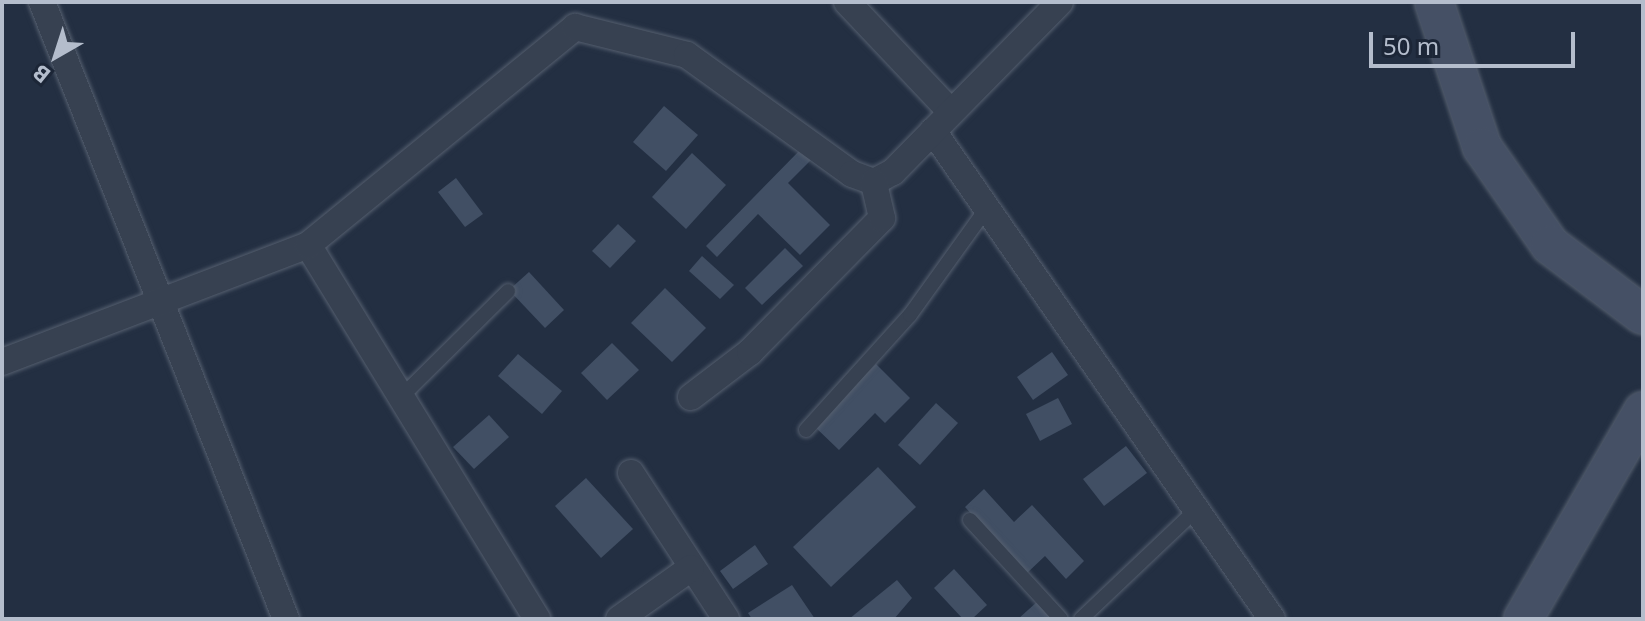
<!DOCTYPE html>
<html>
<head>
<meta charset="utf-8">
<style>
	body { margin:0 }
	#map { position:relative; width:1645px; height:621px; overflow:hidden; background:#232f42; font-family:"Noto Sans",sans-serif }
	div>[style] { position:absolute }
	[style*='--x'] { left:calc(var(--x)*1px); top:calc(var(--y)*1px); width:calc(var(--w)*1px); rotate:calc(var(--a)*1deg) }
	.building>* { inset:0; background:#414f64 }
	.roads { filter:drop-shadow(0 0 2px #555f6f) drop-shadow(0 0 2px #555f6f) }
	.lane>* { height:14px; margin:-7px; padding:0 7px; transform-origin:7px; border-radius:7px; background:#374151 }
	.street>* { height:26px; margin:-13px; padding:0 13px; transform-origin:13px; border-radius:13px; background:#374151 }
	.secondary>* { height:38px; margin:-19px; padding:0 19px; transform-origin:19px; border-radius:19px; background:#455065 }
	span { translate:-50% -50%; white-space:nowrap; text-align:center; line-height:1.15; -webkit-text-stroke:6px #1c2637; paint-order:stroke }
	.frame { position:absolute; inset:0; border:4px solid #b4bdcc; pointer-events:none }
	.north { position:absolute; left:16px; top:16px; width:80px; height:80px; -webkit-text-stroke:6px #1c2637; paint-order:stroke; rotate:219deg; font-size:22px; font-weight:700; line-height:32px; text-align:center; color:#b4bdcc }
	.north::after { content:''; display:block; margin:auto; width:28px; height:36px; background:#b4bdcc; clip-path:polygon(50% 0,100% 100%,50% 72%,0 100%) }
	.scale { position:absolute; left:1369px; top:32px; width:206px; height:36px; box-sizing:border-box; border:4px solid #b4bdcc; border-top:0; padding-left:10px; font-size:24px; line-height:28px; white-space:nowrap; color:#b4bdcc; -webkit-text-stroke:6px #1c2637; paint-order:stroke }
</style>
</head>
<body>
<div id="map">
	<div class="building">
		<i style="clip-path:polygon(664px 106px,698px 135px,666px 171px,633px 142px)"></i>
		<i style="clip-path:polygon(800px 150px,811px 160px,788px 183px,830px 225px,800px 255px,758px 214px,717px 257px,706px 246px)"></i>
		<i style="clip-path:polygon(692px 153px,726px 185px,686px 229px,652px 197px)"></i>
		<i style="clip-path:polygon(456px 178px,483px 214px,465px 227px,438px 192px)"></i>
		<i style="clip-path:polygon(618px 224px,636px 241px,610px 268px,592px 251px)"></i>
		<i style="clip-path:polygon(785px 248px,803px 266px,762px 305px,745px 288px)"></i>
		<i style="clip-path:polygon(702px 256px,734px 285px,720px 299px,689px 271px)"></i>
		<i style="clip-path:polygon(529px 272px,564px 310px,545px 328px,509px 290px)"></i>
		<i style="clip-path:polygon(665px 288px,706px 328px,672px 362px,631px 323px)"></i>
		<i style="clip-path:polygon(612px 343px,639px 370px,607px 400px,581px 373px)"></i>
		<i style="clip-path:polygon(1052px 352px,1068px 375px,1033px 400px,1017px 377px)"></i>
		<i style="clip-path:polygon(518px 354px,562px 391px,542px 414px,498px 376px)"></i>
		<i style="clip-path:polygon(876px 364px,910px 398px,885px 423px,875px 413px,839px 450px,814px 426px)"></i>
		<i style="clip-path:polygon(1058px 398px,1072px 424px,1040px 441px,1026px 414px)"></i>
		<i style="clip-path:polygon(936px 403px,958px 423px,920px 465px,898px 445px)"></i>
		<i style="clip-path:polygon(489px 415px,509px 437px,474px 469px,453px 447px)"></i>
		<i style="clip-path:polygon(1126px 446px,1147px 473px,1104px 506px,1083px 479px)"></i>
		<i style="clip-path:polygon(878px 467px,916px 507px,831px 587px,793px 547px)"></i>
		<i style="clip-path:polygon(586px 478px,633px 529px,601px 558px,555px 506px)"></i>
		<i style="clip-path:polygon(984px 489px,1014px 522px,1032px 505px,1084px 561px,1066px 579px,1045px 556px,1026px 574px,965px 507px)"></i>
		<i style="clip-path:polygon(755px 545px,768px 564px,733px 589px,720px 571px)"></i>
		<i style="clip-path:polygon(954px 569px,987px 605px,972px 619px,963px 619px,934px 588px)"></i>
		<i style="clip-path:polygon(897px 580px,912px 598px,894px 619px,849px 619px)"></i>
		<i style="clip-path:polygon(792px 585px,815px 619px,752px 619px,748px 613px)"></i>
		<i style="clip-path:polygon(1038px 601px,1055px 619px,1018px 619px)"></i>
	</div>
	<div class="roads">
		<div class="lane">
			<i style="--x:400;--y:398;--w:152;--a:-44.7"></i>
			<i style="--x:806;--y:430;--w:155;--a:-47.9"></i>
			<i style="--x:910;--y:315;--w:132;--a:-54.3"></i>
			<i style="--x:970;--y:520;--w:134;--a:47.4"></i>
			<i style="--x:1081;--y:619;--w:158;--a:-43.5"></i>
		</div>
		<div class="street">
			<i style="--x:42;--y:2;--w:663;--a:68.42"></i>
			<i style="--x:847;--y:2;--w:151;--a:46.6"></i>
			<i style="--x:933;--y:131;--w:594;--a:55.21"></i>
			<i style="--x:308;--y:245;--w:439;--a:58.5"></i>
			<i style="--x:2;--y:362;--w:328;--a:-20.9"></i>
			<i style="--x:308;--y:245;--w:345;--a:-39.2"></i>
			<i style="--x:575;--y:27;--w:115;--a:14"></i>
			<i style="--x:687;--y:55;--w:203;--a:35.8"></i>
			<i style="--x:852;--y:174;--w:23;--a:20"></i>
			<i style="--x:874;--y:182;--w:21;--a:-28"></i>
			<i style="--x:893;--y:172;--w:238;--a:-45.5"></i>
			<i style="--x:691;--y:397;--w:74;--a:-37.3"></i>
			<i style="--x:750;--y:352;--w:188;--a:-45.4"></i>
			<i style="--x:882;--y:218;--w:37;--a:-103"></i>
			<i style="--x:631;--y:473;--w:174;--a:56.9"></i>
			<i style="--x:619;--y:619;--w:88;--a:-35.3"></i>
		</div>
		<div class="secondary">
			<i style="--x:1434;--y:2;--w:153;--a:71.7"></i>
			<i style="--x:1482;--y:147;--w:119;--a:55.2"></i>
			<i style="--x:1550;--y:245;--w:116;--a:37"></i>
			<i style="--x:1523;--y:619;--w:240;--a:-60"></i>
		</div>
	</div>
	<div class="frame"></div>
	<div class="north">B</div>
	<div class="scale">50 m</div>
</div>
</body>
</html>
